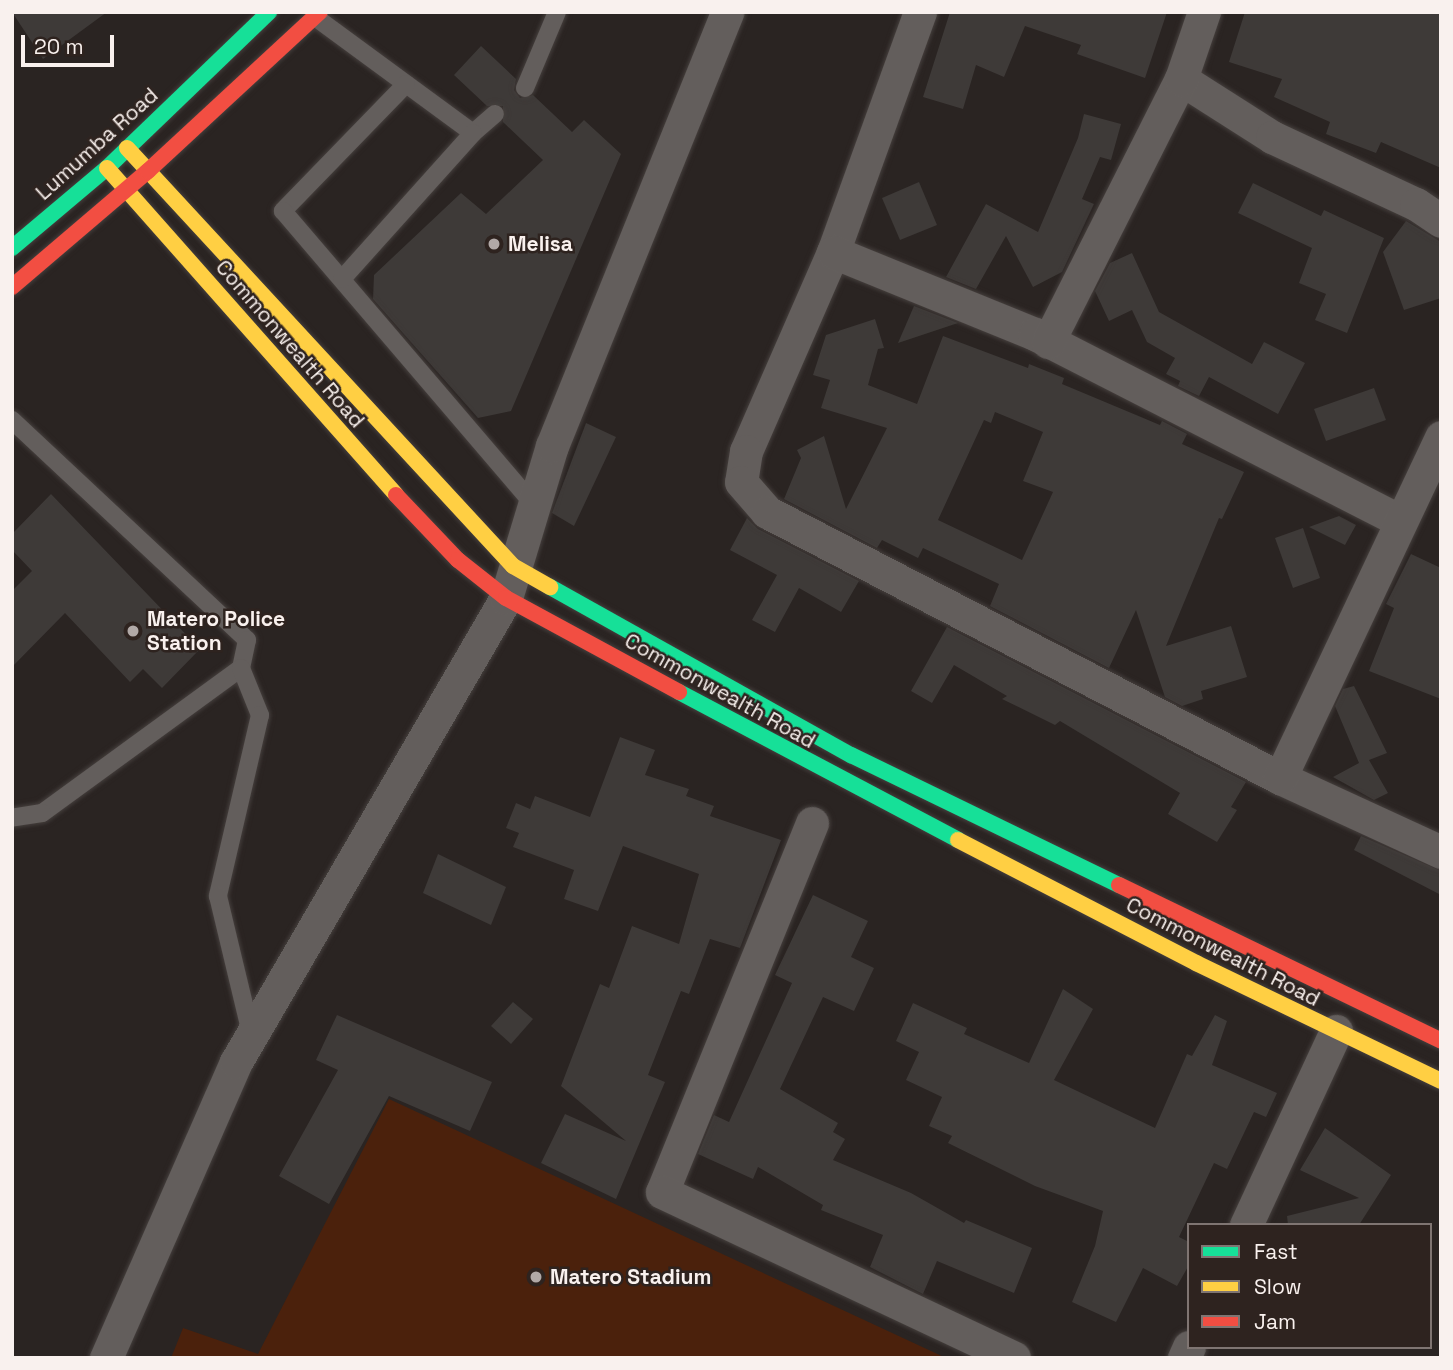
<!DOCTYPE html>
<html>
<head>
<meta charset="utf-8">
<style>
	body { margin:0 }
	#map { position:relative; width:1453px; height:1370px; overflow:hidden; background:#2a2422; font-family:"Space Grotesk",sans-serif }
	div>[style] { position:absolute }
	[style*='--x'] { left:calc(var(--x)*1px); top:calc(var(--y)*1px); width:calc(var(--w)*1px); rotate:calc(var(--a)*1deg) }
	.green>* { inset:0; background:#4b210c }
	.building>* { inset:0; background:#3e3a38 }
	.roads { filter:drop-shadow(0 0 2px #453f3d) drop-shadow(0 0 2px #453f3d) }
	.lane>* { height:18px; margin:-9px; padding:0 9px; transform-origin:9px; border-radius:9px; background:#635e5c }
	.street>* { height:33px; margin:-16.5px; padding:0 16.5px; transform-origin:16.5px; border-radius:16.5px; background:#635e5c }
	.fast>* { height:16px; margin:-8px; padding:0 8px; transform-origin:8px; border-radius:8px; background:#16e098 }
	.slow>* { height:16px; margin:-8px; padding:0 8px; transform-origin:8px; border-radius:8px; background:#ffcf43 }
	.jam>* { height:16px; margin:-8px; padding:0 8px; transform-origin:8px; border-radius:8px; background:#f24e42 }
	.dots>* { width:19px; height:19px; translate:-50% -50%; box-sizing:border-box; border:4px solid #2e231f; border-radius:50% }
	span { translate:-50% -50%; white-space:nowrap; text-align:center; line-height:1.15; -webkit-text-stroke:5px #2e231f; paint-order:stroke }
	.street-label { font-size:21px; color:#f9f1ee }
	.poi-label { font-size:21px; color:#f9f1ee; font-weight:700 }
	.left { translate:0 -50%; text-align:left }
	.frame { position:absolute; inset:0; border:14px solid #f9f1ee; pointer-events:none }
	.legend { position:absolute; left:1187px; top:1223px; width:245px; height:126px; box-sizing:border-box; background:#2e231f; border:2px solid #7f7572; margin:0; padding:9px 12px; list-style:none; font-size:21px; color:#f9f1ee }
	.legend li { display:flex; align-items:center; gap:14px; height:35px }
	.legend b { width:35px; border:2px solid #7f7572 }
	.scale { position:absolute; left:21px; top:35px; width:93px; height:32px; box-sizing:border-box; border:4px solid #f9f1ee; border-top:0; padding-left:9px; font-size:21px; line-height:24px; white-space:nowrap; color:#f9f1ee; -webkit-text-stroke:5px #2e231f; paint-order:stroke }
</style>
</head>
<body>
<div id="map">
	<div class="green">
		<i style="clip-path:polygon(389px 1099px,946px 1358px,171px 1358px,183px 1328px,258px 1354px)"></i>
	</div>
	<div class="building">
		<i style="clip-path:polygon(12px 12px,107px 12px,43px 59px)"></i>
		<i style="clip-path:polygon(950px 12px,1167px 12px,1145px 78px,1077px 54px,1081px 45px,1025px 26px,1004px 77px,976px 65px,963px 109px,923px 97px)"></i>
		<i style="clip-path:polygon(1245px 12px,1441px 12px,1441px 168px,1381px 142px,1376px 153px,1326px 134px,1330px 122px,1274px 97px,1282px 79px,1229px 62px)"></i>
		<i style="clip-path:polygon(481px 46px,516px 79px,514px 90px,520px 98px,533px 95px,572px 132px,584px 120px,621px 154px,511px 411px,478px 418px,373px 299px,374px 275px,461px 193px,486px 214px,543px 160px,503px 122px,503px 106px,487px 106px,454px 75px)"></i>
		<i style="clip-path:polygon(1084px 114px,1121px 124px,1111px 160px,1100px 157px,1082px 199px,1094px 204px,1062px 272px,1033px 287px,1006px 236px,976px 289px,946px 277px,986px 204px,1038px 232px,1078px 138px)"></i>
		<i style="clip-path:polygon(919px 182px,937px 225px,900px 240px,882px 198px)"></i>
		<i style="clip-path:polygon(1253px 183px,1321px 216px,1324px 210px,1384px 238px,1347px 333px,1315px 320px,1326px 294px,1299px 283px,1312px 248px,1238px 213px)"></i>
		<i style="clip-path:polygon(1406px 221px,1441px 242px,1441px 298px,1404px 310px,1383px 252px)"></i>
		<i style="clip-path:polygon(1132px 253px,1159px 312px,1252px 364px,1264px 342px,1305px 363px,1278px 414px,1209px 377px,1199px 396px,1178px 386px,1180px 381px,1166px 374px,1175px 358px,1147px 342px,1132px 310px,1109px 321px,1095px 291px,1110px 263px)"></i>
		<i style="clip-path:polygon(914px 306px,958px 323px,898px 343px)"></i>
		<i style="clip-path:polygon(evenodd,875px 319px,884px 348px,878px 349px,868px 385px,917px 404px,943px 336px,1028px 368px,1029px 364px,1064px 378px,1062px 384px,1160px 425px,1162px 421px,1187px 434px,1182px 444px,1244px 472px,1222px 519px,1219px 518px,1166px 646px,1231px 626px,1247px 677px,1201px 691px,1203px 699px,1182px 706px,1165px 697px,1136px 610px,1109px 668px,990px 606px,999px 584px,923px 548px,918px 558px,882px 540px,877px 548px,784px 499px,801px 458px,797px 450px,824px 436px,846px 509px,887px 428px,821px 408px,830px 380px,813px 375px,826px 335px,875px 319px,995px 412px,1043px 432px,1023px 481px,1053px 492px,1022px 560px,938px 520px,984px 420px,991px 423px,995px 412px)"></i>
		<i style="clip-path:polygon(1374px 388px,1386px 420px,1326px 441px,1314px 409px)"></i>
		<i style="clip-path:polygon(586px 423px,616px 437px,574px 526px,552px 513px)"></i>
		<i style="clip-path:polygon(51px 494px,200px 649px,162px 688px,143px 669px,130px 682px,65px 613px,12px 667px,12px 591px,32px 571px,12px 550px,12px 534px)"></i>
		<i style="clip-path:polygon(1339px 516px,1356px 525px,1345px 545px,1309px 527px)"></i>
		<i style="clip-path:polygon(747px 518px,758px 529px,859px 581px,841px 612px,799px 588px,775px 632px,752px 620px,777px 575px,730px 550px)"></i>
		<i style="clip-path:polygon(1303px 528px,1320px 578px,1293px 588px,1275px 538px)"></i>
		<i style="clip-path:polygon(1411px 554px,1441px 568px,1441px 699px,1369px 671px,1394px 608px,1386px 604px)"></i>
		<i style="clip-path:polygon(947px 627px,1246px 782px,1231px 807px,1237px 810px,1217px 842px,1168px 814px,1180px 793px,1060px 721px,1055px 725px,1002px 699px,1007px 696px,954px 665px,932px 703px,911px 691px)"></i>
		<i style="clip-path:polygon(1354px 686px,1387px 753px,1369px 760px,1388px 793px,1374px 800px,1333px 777px,1359px 763px,1335px 706px,1343px 689px)"></i>
		<i style="clip-path:polygon(620px 737px,655px 750px,645px 775px,689px 789px,686px 796px,714px 806px,710px 816px,781px 840px,740px 948px,710px 939px,689px 994px,681px 991px,648px 1075px,665px 1082px,616px 1199px,541px 1163px,565px 1114px,626px 1141px,561px 1086px,600px 984px,609px 988px,632px 926px,679px 944px,699px 874px,623px 846px,598px 911px,564px 899px,574px 870px,513px 847px,519px 833px,506px 828px,516px 803px,530px 809px,535px 796px,590px 817px)"></i>
		<i style="clip-path:polygon(1361px 836px,1441px 871px,1441px 895px,1354px 850px)"></i>
		<i style="clip-path:polygon(438px 854px,506px 887px,491px 925px,423px 893px)"></i>
		<i style="clip-path:polygon(813px 895px,868px 921px,851px 957px,874px 968px,854px 1011px,823px 997px,780px 1089px,838px 1123px,833px 1132px,845px 1139px,833px 1160px,911px 1193px,964px 1223px,966px 1220px,1032px 1248px,1014px 1293px,937px 1261px,923px 1294px,870px 1267px,883px 1235px,821px 1210px,823px 1205px,758px 1167px,753px 1179px,698px 1154px,714px 1115px,729px 1122px,792px 983px,775px 975px)"></i>
		<i style="clip-path:polygon(1063px 989px,1093px 1009px,1054px 1080px,1155px 1128px,1187px 1054px,1192px 1056px,1215px 1015px,1227px 1021px,1212px 1065px,1277px 1093px,1266px 1117px,1254px 1112px,1227px 1169px,1214px 1163px,1179px 1237px,1189px 1242px,1189px 1265px,1177px 1286px,1143px 1268px,1116px 1322px,1072px 1302px,1095px 1246px,1103px 1211px,1035px 1186px,948px 1143px,952px 1136px,929px 1126px,942px 1097px,906px 1080px,919px 1052px,896px 1041px,913px 1003px,967px 1028px,964px 1034px,1029px 1063px)"></i>
		<i style="clip-path:polygon(513px 1002px,533px 1019px,511px 1044px,491px 1026px)"></i>
		<i style="clip-path:polygon(337px 1015px,492px 1082px,470px 1131px,389px 1096px,329px 1204px,279px 1176px,338px 1070px,316px 1060px)"></i>
		<i style="clip-path:polygon(1325px 1128px,1391px 1175px,1359px 1225px,1288px 1225px,1287px 1216px,1359px 1198px,1300px 1170px)"></i>
	</div>
	<div class="roads">
		<div class="lane">
			<i style="--x:315;--y:17;--w:196;--a:36.3"></i>
			<i style="--x:473;--y:133;--w:29;--a:-41"></i>
			<i style="--x:406;--y:84;--w:177;--a:134.1"></i>
			<i style="--x:283;--y:211;--w:385;--a:49.5"></i>
			<i style="--x:525;--y:88;--w:82;--a:-67.2"></i>
			<i style="--x:342;--y:279;--w:196;--a:-48.1"></i>
			<i style="--x:12;--y:420;--w:322;--a:43.1"></i>
			<i style="--x:247;--y:640;--w:29;--a:102"></i>
			<i style="--x:241;--y:668;--w:246;--a:143.9"></i>
			<i style="--x:42;--y:813;--w:30;--a:171"></i>
			<i style="--x:241;--y:668;--w:51;--a:68"></i>
			<i style="--x:260;--y:715;--w:186;--a:103.1"></i>
			<i style="--x:218;--y:896;--w:141;--a:76.5"></i>
		</div>
		<div class="street">
			<i style="--x:920;--y:12;--w:255;--a:109.9"></i>
			<i style="--x:833;--y:252;--w:217;--a:113.6"></i>
			<i style="--x:746;--y:451;--w:31;--a:99"></i>
			<i style="--x:741;--y:482;--w:40;--a:49"></i>
			<i style="--x:767;--y:512;--w:578;--a:27.41"></i>
			<i style="--x:1280;--y:778;--w:177;--a:24.7"></i>
			<i style="--x:1181;--y:79;--w:108;--a:32.5"></i>
			<i style="--x:1272;--y:137;--w:159;--a:25"></i>
			<i style="--x:1416;--y:204;--w:30;--a:34"></i>
			<i style="--x:833;--y:252;--w:218;--a:22.1"></i>
			<i style="--x:1035;--y:334;--w:408;--a:27.1"></i>
			<i style="--x:1048;--y:342;--w:295;--a:-63.2"></i>
			<i style="--x:1181;--y:79;--w:71;--a:-71.1"></i>
			<i style="--x:1280;--y:778;--w:377;--a:-64.7"></i>
			<i style="--x:812;--y:823;--w:398;--a:112.1"></i>
			<i style="--x:662;--y:1192;--w:389;--a:25.2"></i>
			<i style="--x:1246;--y:1225;--w:214;--a:-65.1"></i>
			<i style="--x:106;--y:1358;--w:323;--a:-66.3"></i>
			<i style="--x:236;--y:1062;--w:537;--a:-59.81"></i>
			<i style="--x:506;--y:598;--w:159;--a:-73.2"></i>
			<i style="--x:552;--y:446;--w:468;--a:-68"></i>
			<i style="--x:1184;--y:1358;--w:12;--a:-66"></i>
		</div>
		<div class="fast">
			<i style="--x:12;--y:248;--w:124;--a:-40.1"></i>
			<i style="--x:107;--y:168;--w:225;--a:-43.9"></i>
			<i style="--x:550;--y:587;--w:345;--a:29.2"></i>
			<i style="--x:851;--y:755;--w:298;--a:25.9"></i>
			<i style="--x:679;--y:692;--w:316;--a:27.9"></i>
		</div>
		<div class="slow">
			<i style="--x:127;--y:148;--w:569;--a:47.28"></i>
			<i style="--x:513;--y:566;--w:43;--a:29.6"></i>
			<i style="--x:107;--y:168;--w:436;--a:48.5"></i>
			<i style="--x:958;--y:840;--w:268;--a:27.3"></i>
			<i style="--x:1196;--y:963;--w:272;--a:25.7"></i>
		</div>
		<div class="jam">
			<i style="--x:12;--y:287;--w:179;--a:-40.5"></i>
			<i style="--x:148;--y:171;--w:234;--a:-42.8"></i>
			<i style="--x:396;--y:495;--w:90;--a:46.4"></i>
			<i style="--x:458;--y:560;--w:61;--a:38.4"></i>
			<i style="--x:506;--y:598;--w:197;--a:28.5"></i>
			<i style="--x:1119;--y:885;--w:358;--a:25.8"></i>
		</div>
	</div>
	<div class="dots">
		<i style="left:494px;top:244px;background:#b1a9a7"></i>
		<i style="left:133px;top:631px;background:#b1a9a7"></i>
		<i style="left:536px;top:1277px;background:#b1a9a7"></i>
	</div>
	<div class="street-label">
		<span style="left:97px;top:144px;rotate:-42deg">Lumumba Road</span>
		<span style="left:290px;top:344px;rotate:49deg">Commonwealth Road</span>
		<span style="left:720px;top:691px;rotate:29deg">Commonwealth Road</span>
		<span style="left:1223px;top:952px;rotate:27deg">Commonwealth Road</span>
	</div>
	<div class="poi-label">
		<span class="left" style="left:508px;top:244px">Melisa</span>
		<span class="left" style="left:147px;top:631px">Matero Police<br>Station</span>
		<span class="left" style="left:550px;top:1277px">Matero Stadium</span>
	</div>
	<div class="frame"></div>
	<ul class="legend">
	<li><b style="height:9px;background:#16e098"></b>Fast</li>
	<li><b style="height:9px;background:#ffcf43"></b>Slow</li>
	<li><b style="height:9px;background:#f24e42"></b>Jam</li>
	</ul>
	<div class="scale">20 m</div>
</div>
</body>
</html>
